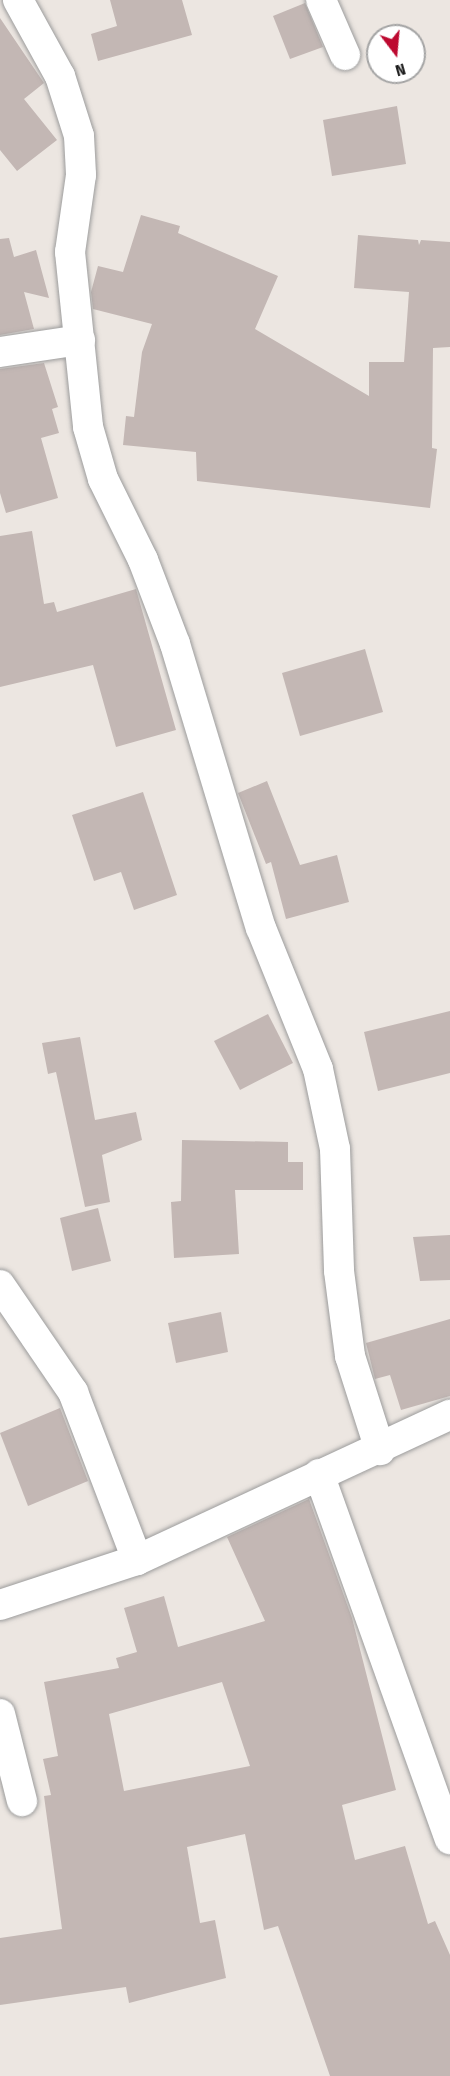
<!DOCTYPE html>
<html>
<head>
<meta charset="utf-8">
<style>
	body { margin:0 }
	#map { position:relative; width:450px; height:2076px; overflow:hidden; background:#ece6e1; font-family:"Fira Sans Condensed",sans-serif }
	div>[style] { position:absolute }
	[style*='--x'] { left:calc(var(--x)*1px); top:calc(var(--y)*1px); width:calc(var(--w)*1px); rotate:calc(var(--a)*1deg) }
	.building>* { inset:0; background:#c3b7b4 }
	.roads { filter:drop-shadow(0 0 2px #9c9c9c) drop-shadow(0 0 2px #9c9c9c) }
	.minor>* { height:30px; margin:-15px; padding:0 15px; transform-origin:15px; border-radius:15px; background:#fff }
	span { translate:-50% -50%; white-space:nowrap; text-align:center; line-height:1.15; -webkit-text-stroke:6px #fff; paint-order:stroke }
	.north { position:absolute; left:366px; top:24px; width:60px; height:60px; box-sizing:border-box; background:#fff; border:2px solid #a4a4a4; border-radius:50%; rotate:164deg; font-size:16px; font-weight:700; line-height:24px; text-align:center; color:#1b1b1b }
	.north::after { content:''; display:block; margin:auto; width:21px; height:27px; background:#bd0930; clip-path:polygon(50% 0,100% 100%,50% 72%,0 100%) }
</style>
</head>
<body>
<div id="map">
	<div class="building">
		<i style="clip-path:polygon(110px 0,182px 0,192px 35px,98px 61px,91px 34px,117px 26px)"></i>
		<i style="clip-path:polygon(305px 3px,323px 47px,290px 59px,273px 16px)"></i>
		<i style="clip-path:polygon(0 18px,44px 83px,24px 99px,57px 140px,17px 171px,0 150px)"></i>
		<i style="clip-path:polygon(397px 106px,406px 164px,332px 176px,323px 120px)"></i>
		<i style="clip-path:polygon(141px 215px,180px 226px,178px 233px,278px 276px,255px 329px,369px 396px,369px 362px,404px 362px,409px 292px,354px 288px,358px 235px,418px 240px,419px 245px,421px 240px,450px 242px,450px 347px,433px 348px,432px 448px,437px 449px,430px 508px,197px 481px,196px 452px,123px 445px,126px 416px,134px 417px,142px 352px,152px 324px,93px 309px,91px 292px,98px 266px,123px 272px)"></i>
		<i style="clip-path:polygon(9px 238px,14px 257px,36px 250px,49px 298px,24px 292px,34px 329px,0 335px,0 239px)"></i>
		<i style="clip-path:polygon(44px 363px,58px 407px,52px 409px,59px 433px,41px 438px,58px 498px,6px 513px,0 493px,0 369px)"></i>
		<i style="clip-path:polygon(32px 531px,44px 604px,54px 602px,57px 612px,136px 589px,176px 730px,116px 747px,93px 665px,0 687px,0 536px)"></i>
		<i style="clip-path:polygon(365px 649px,383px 712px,300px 736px,282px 673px)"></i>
		<i style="clip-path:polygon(267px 781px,300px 865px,337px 855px,349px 902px,286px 919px,271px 862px,266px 864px,238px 793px)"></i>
		<i style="clip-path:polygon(143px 792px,177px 895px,134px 910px,121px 872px,94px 881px,72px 815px)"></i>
		<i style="clip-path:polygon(450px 1011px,450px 1073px,378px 1091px,364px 1032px)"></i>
		<i style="clip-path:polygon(268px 1014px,293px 1063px,240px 1090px,214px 1041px)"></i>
		<i style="clip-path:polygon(80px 1037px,95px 1120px,136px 1112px,142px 1140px,102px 1155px,110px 1202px,85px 1207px,56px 1072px,48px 1074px,42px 1043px)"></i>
		<i style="clip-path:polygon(182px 1140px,288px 1142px,288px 1162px,303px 1162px,303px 1190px,235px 1190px,239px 1254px,174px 1258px,171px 1202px,181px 1201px)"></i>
		<i style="clip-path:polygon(98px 1208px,111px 1261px,72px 1271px,60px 1218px)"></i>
		<i style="clip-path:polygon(450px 1235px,450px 1280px,420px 1281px,413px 1237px)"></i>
		<i style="clip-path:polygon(221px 1312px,228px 1352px,176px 1363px,168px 1323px)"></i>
		<i style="clip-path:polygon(450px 1319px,450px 1396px,401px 1410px,390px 1375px,375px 1379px,366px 1343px)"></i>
		<i style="clip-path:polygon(60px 1408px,88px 1481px,28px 1506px,0 1433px)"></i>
		<i style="clip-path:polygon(evenodd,309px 1499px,352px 1618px,396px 1790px,342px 1805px,355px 1860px,405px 1846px,428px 1924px,435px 1921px,450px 1955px,450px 2076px,330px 2076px,278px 1926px,264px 1930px,245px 1834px,187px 1847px,200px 1923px,215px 1920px,226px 1978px,129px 2003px,126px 1987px,0 2005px,0 1938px,62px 1929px,44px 1796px,51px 1795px,43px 1759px,58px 1756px,44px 1682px,119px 1668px,116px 1658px,137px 1652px,124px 1608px,164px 1596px,178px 1647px,265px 1621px,227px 1537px,309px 1499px,222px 1682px,250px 1766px,124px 1791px,109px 1714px,222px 1682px)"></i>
	</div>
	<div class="roads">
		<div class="minor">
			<i style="--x:18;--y:0;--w:87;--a:61.1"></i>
			<i style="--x:60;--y:76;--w:63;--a:72.4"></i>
			<i style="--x:79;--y:136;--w:39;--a:87"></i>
			<i style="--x:81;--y:175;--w:78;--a:98.1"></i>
			<i style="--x:70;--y:252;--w:176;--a:84.1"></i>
			<i style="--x:88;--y:427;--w:54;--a:73.9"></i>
			<i style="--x:103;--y:479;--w:90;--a:63.7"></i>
			<i style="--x:143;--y:560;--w:90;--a:69.1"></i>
			<i style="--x:175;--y:644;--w:297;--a:73.2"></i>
			<i style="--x:261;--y:928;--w:152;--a:68"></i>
			<i style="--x:318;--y:1069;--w:82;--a:78"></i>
			<i style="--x:335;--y:1149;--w:122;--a:88.1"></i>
			<i style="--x:339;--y:1271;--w:86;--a:82.6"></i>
			<i style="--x:350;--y:1356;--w:99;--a:72.3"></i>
			<i style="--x:321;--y:0;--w:60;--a:66.4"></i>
			<i style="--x:0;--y:352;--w:81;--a:-8.5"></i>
			<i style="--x:0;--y:1285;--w:130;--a:55.7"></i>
			<i style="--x:73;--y:1392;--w:180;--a:69.1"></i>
			<i style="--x:319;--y:1474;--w:388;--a:70.3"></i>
			<i style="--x:0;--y:1605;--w:144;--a:-18.2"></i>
			<i style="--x:137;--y:1560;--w:345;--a:-24.9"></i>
			<i style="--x:0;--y:1714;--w:90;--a:75.8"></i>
		</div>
	</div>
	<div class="north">N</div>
</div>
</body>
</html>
